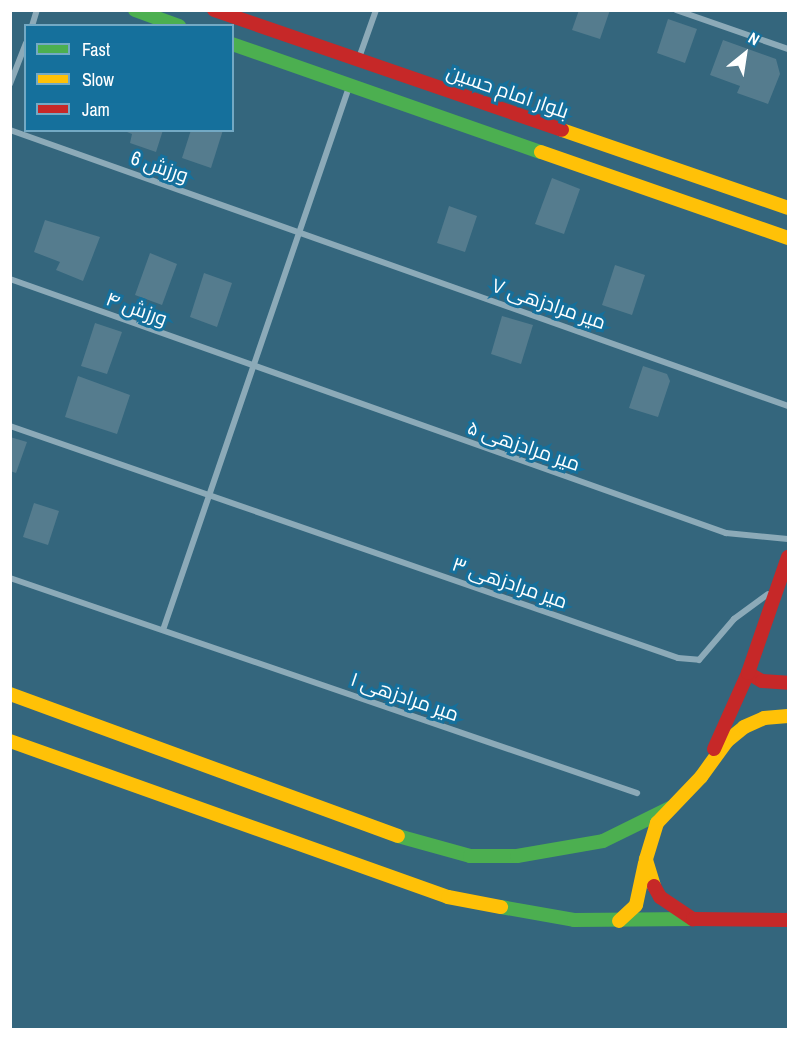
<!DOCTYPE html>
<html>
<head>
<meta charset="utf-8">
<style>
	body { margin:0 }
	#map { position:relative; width:799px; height:1040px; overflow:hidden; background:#34667d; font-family:"Archivo Narrow",Cairo,sans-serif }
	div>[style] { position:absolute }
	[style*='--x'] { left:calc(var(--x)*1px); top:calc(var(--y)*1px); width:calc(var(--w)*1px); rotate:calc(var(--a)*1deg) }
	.building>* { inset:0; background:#557c8e }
	.street>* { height:6px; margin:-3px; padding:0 3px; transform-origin:3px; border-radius:3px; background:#8caab8 }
	.fast>* { height:14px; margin:-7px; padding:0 7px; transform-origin:7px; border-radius:7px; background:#4caf50 }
	.slow>* { height:14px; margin:-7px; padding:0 7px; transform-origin:7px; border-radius:7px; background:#ffc107 }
	.jam>* { height:14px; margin:-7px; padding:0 7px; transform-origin:7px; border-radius:7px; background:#c62828 }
	span { translate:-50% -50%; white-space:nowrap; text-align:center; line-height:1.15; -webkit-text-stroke:6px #15709c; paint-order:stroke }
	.street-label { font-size:20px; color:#fff }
	.frame { position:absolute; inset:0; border:12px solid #fff; pointer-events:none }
	.legend { position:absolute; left:24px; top:24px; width:210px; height:108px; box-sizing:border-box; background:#15709c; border:2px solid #73a9c4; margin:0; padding:8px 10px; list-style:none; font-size:18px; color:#fff }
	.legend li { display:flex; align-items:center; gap:12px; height:30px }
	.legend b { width:30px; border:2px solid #73a9c4 }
	.north { position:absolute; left:715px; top:24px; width:60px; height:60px; -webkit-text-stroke:4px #15709c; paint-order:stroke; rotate:30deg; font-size:16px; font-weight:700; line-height:24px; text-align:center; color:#fff }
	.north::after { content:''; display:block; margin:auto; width:21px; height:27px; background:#fff; clip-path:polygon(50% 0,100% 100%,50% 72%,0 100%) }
</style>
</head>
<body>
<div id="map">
	<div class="building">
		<i style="clip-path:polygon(579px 10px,610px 10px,600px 39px,572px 30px)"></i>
		<i style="clip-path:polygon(668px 19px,697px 29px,685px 63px,657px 53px)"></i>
		<i style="clip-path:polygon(723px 40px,776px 59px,780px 74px,768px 104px,737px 93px,740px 86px,710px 75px)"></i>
		<i style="clip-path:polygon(122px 130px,163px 130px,156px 152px,130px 143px,132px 134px)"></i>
		<i style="clip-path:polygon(191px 130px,223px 130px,211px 168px,182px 158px)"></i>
		<i style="clip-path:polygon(552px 178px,580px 189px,564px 234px,535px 224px)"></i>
		<i style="clip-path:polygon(449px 206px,477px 216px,465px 252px,437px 243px)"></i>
		<i style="clip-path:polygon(45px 220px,100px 237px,83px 281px,56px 270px,60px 262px,34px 252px)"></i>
		<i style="clip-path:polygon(150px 253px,177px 264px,162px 305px,135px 295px)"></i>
		<i style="clip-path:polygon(615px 265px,645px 275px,632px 315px,602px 305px)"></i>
		<i style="clip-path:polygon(204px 273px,232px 283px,217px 327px,190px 317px)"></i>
		<i style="clip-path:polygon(502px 316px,533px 325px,521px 364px,491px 354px)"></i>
		<i style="clip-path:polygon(95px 323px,122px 332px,107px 374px,81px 366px)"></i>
		<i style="clip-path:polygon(643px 366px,667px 374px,670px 381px,658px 417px,629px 408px)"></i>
		<i style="clip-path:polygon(78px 376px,130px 395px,117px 434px,65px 417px)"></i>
		<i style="clip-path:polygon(10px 437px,27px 442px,16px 473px,10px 471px)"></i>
		<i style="clip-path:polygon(34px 503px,59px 511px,48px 545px,23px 537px)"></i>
	</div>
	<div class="street">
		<i style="--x:676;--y:10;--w:119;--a:19.2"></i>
		<i style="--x:32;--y:26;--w:17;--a:-73"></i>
		<i style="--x:360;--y:55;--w:48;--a:-70.4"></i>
		<i style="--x:10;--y:84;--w:44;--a:-68.7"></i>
		<i style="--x:10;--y:130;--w:826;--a:19.53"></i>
		<i style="--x:10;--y:279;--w:760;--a:19.53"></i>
		<i style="--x:726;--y:533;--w:62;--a:5.5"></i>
		<i style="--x:10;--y:426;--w:707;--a:19.15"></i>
		<i style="--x:678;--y:658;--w:21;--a:5"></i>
		<i style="--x:699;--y:660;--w:54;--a:-49.5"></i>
		<i style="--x:734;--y:619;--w:42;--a:-36.3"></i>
		<i style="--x:10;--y:578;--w:663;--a:18.93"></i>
		<i style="--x:163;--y:630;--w:571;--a:-71.09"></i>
	</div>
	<div class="fast">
		<i style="--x:135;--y:10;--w:47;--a:20"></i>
		<i style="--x:232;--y:44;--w:327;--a:19.3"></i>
		<i style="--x:398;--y:836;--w:75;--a:15.5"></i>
		<i style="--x:470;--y:856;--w:47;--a:0"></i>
		<i style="--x:517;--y:856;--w:87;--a:-9.9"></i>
		<i style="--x:603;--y:841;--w:75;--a:-26.2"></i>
		<i style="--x:501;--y:907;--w:74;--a:10.1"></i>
		<i style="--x:574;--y:920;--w:119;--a:-0.5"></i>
	</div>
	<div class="slow">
		<i style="--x:562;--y:130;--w:239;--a:19"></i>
		<i style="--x:541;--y:152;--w:262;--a:19.2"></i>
		<i style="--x:10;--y:694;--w:413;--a:20.1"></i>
		<i style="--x:10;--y:741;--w:465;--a:19.6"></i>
		<i style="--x:448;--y:897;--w:54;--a:10.7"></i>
		<i style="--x:654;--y:886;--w:28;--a:-107"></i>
		<i style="--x:646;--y:859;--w:38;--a:-73"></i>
		<i style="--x:657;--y:823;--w:64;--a:-46.3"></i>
		<i style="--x:701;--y:777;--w:44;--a:-54.2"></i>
		<i style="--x:727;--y:741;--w:22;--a:-39"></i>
		<i style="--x:744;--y:727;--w:22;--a:-24"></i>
		<i style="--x:764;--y:718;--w:24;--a:-5"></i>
		<i style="--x:619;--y:921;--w:23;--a:-43"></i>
		<i style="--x:636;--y:905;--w:43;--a:-77.9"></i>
	</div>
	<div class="jam">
		<i style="--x:214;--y:10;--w:368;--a:19"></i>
		<i style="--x:748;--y:673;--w:16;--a:30"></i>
		<i style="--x:762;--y:681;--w:26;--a:4"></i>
		<i style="--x:714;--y:749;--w:83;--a:-65.9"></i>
		<i style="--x:748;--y:673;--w:123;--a:-71"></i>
		<i style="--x:654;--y:886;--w:13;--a:61"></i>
		<i style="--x:660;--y:897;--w:40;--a:34"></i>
		<i style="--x:693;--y:919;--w:95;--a:0.6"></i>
	</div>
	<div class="street-label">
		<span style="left:508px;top:91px;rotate:19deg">بلوار امام حسین</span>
		<span style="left:160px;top:166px;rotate:19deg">ورزش 6</span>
		<span style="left:549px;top:303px;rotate:19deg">میر مرادزهی ۷</span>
		<span style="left:137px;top:308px;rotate:20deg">ورزش ۴</span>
		<span style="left:524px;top:445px;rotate:19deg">میر مرادزهی ۵</span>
		<span style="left:510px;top:582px;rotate:19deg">میر مرادزهی ۳</span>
		<span style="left:405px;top:696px;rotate:19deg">میر مرادزهی ۱</span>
	</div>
	<div class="frame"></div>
	<ul class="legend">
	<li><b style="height:8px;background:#4caf50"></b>Fast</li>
	<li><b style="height:8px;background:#ffc107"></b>Slow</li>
	<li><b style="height:8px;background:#c62828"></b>Jam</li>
	</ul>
	<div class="north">N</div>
</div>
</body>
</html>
